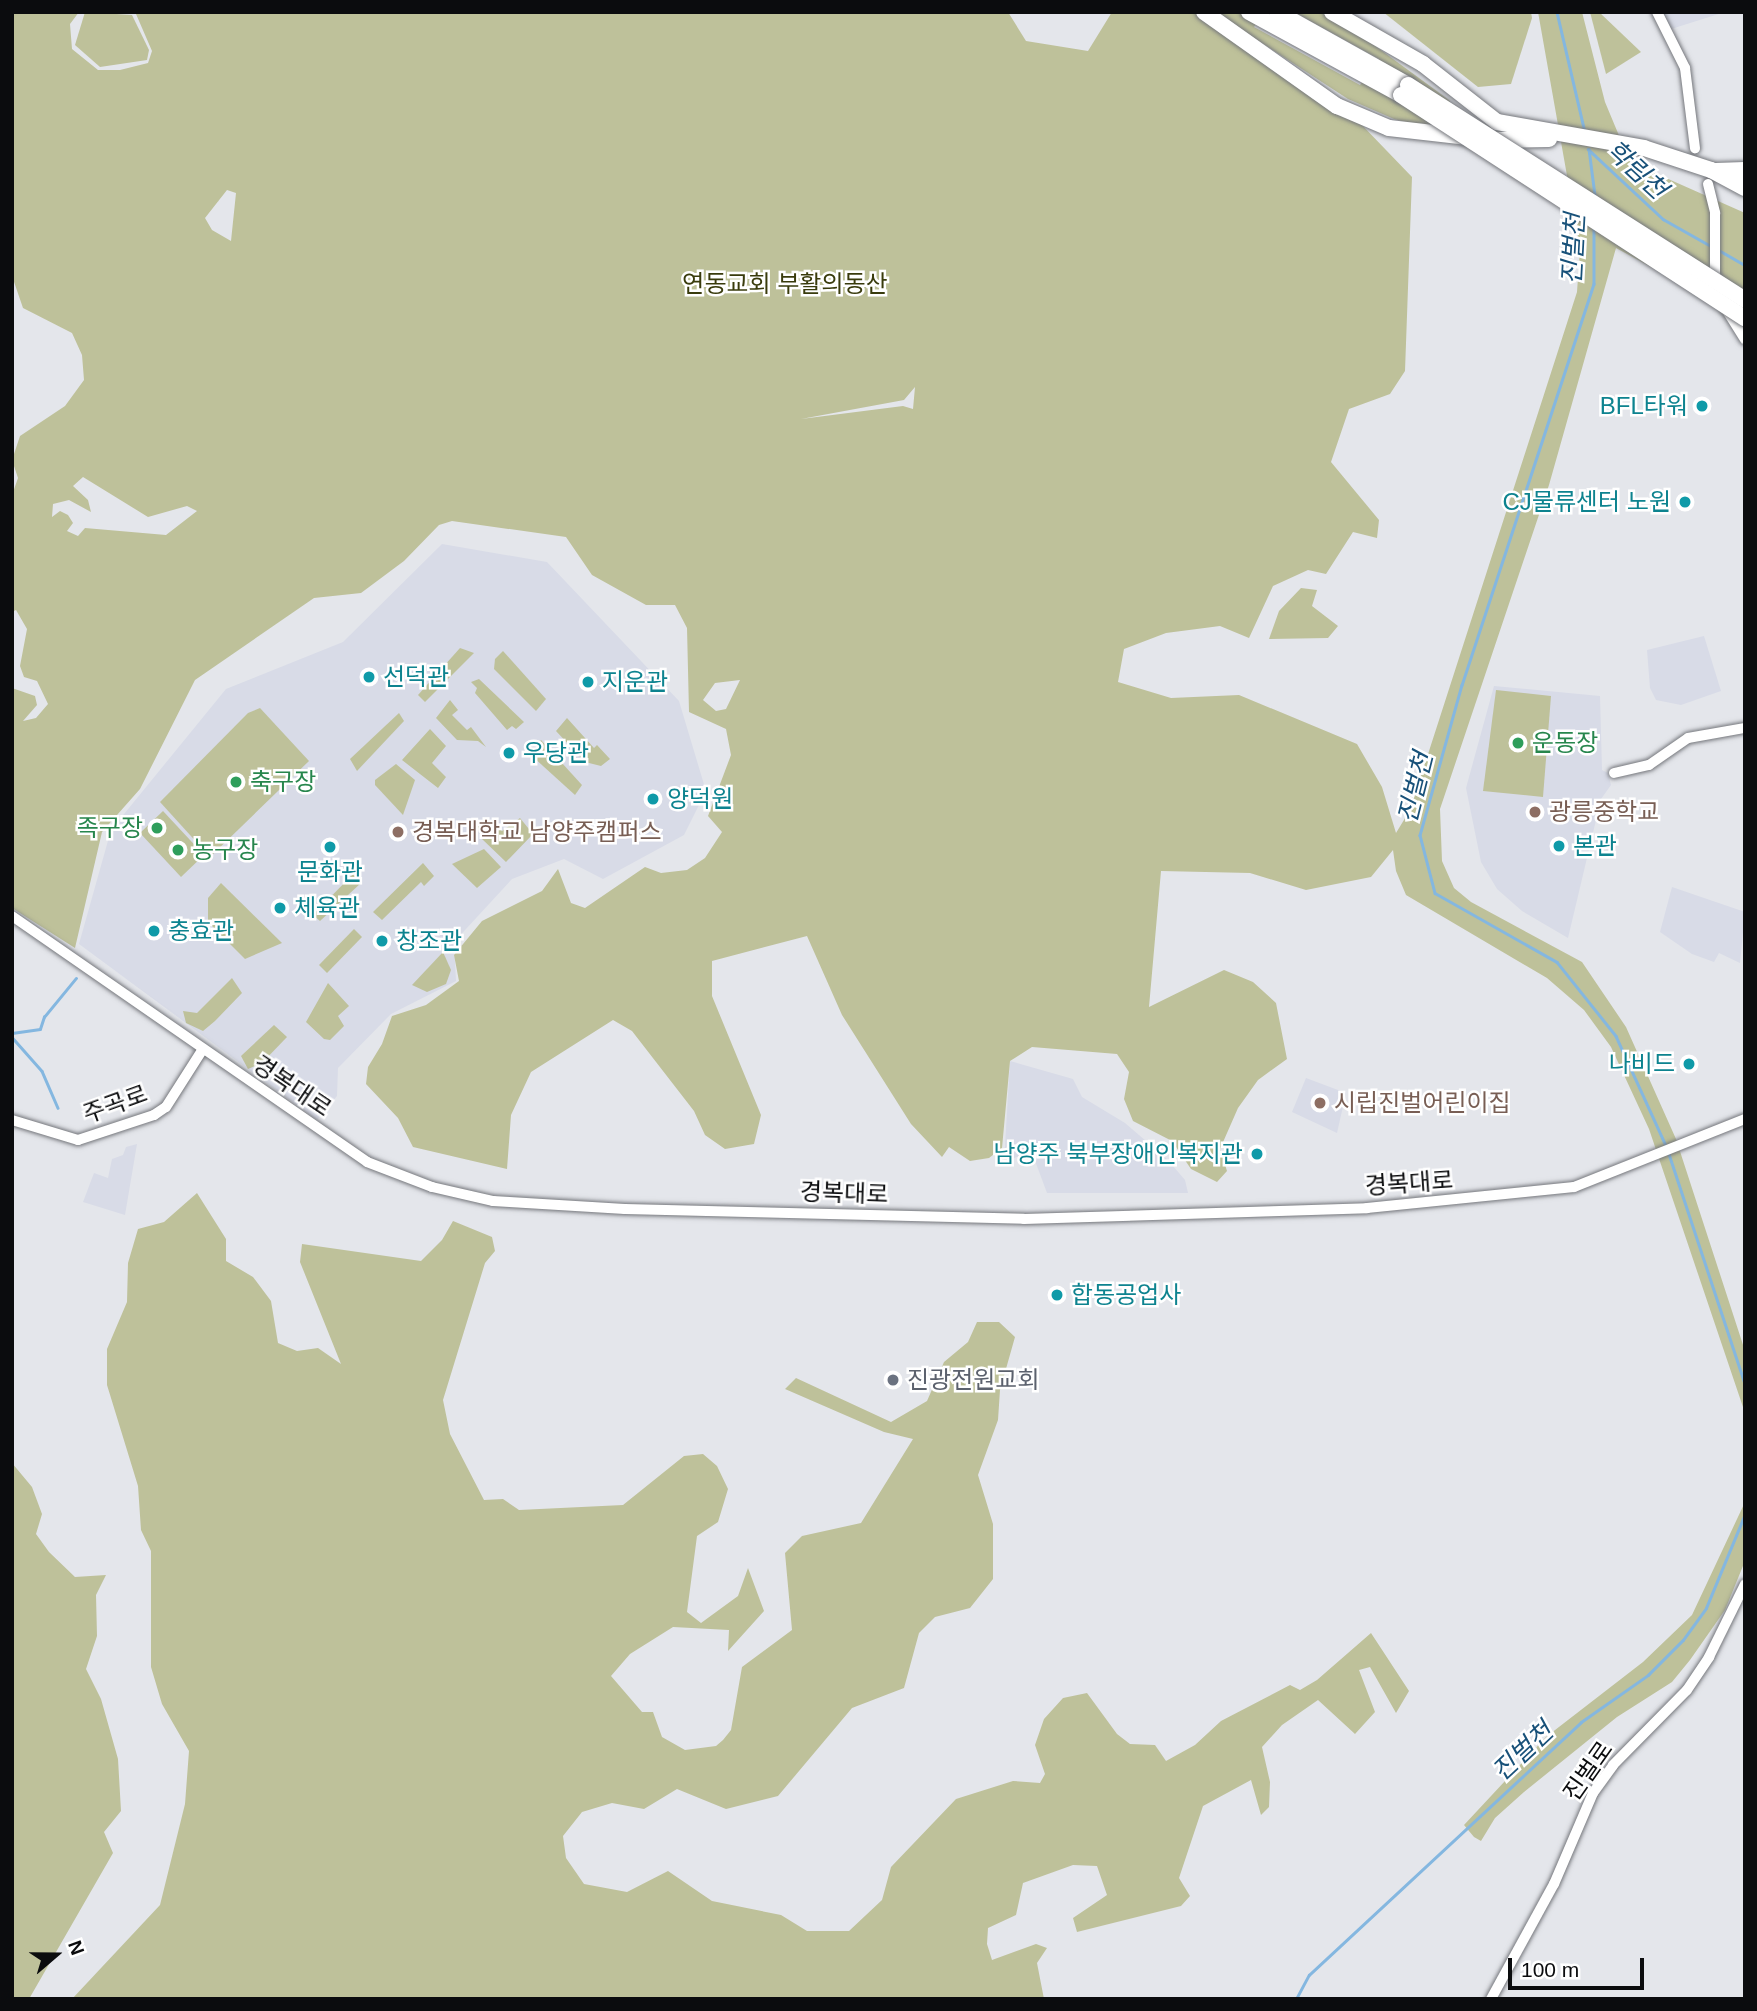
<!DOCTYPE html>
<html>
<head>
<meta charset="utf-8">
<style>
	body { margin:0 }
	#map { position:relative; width:1757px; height:2011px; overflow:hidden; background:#e4e6eb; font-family:Helvetica,"Noto Sans KR",sans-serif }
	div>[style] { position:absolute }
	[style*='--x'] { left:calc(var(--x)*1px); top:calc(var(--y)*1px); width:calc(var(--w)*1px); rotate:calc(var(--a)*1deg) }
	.built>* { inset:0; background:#d8dbe7 }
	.green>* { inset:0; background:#bec19a }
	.stream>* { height:2.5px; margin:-1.25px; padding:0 1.25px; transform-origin:1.25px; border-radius:1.25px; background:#84b7e0 }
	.roads { filter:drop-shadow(0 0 2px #75777c) drop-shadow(0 0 2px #75777c) }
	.minor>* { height:10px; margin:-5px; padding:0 5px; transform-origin:5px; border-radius:5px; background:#fff }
	.highway>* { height:16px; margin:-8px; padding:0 8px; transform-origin:8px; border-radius:8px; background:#fff }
	.bridges { filter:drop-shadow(0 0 2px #75777c) drop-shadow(0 0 2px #75777c) }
	.highway-bridge>* { height:16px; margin:-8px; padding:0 8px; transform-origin:8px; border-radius:8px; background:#fff }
	.dots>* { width:19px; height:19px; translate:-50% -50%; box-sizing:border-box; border:4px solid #fff; border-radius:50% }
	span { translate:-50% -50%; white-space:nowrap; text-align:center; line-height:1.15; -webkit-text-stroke:5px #fff; paint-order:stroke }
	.park-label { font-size:24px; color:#393b0c }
	.culture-label { font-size:24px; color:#0d838f }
	.right { translate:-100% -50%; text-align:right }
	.left { translate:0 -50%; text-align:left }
	.leisure-label { font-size:24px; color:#27864d }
	.education-label { font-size:24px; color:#785e54 }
	.street-label { font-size:24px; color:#0b0c0e }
	.worship-label { font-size:24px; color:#5b616d }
	.water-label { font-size:26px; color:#185179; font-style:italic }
	.frame { position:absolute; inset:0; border:14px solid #0b0c0e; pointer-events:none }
	.north { position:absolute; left:21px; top:1920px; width:70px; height:70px; -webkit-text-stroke:5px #fff; paint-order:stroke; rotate:70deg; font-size:19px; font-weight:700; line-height:28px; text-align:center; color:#0b0c0e }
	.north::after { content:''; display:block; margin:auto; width:24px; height:32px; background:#0b0c0e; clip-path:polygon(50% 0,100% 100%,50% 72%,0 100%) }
	.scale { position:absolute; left:1508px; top:1958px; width:136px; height:32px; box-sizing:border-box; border:4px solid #0b0c0e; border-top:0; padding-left:9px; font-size:21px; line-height:24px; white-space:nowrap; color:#0b0c0e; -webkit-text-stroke:5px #fff; paint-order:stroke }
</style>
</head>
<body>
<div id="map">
	<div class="built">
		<i style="clip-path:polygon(1663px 12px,1725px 12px,1668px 30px)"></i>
		<i style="clip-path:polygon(442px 544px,547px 562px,679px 701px,706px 791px,684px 835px,603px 879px,564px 859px,512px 879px,454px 942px,456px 981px,391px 1014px,338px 1068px,337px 1096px,317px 1120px,79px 944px,111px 830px,226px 689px,343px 642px)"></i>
		<i style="clip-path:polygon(1704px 636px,1721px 691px,1681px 705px,1656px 700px,1650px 688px,1647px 650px)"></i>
		<i style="clip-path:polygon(1494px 686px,1600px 696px,1602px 770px,1608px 773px,1611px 785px,1601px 799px,1568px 938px,1522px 911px,1497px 889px,1481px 862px,1466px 788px)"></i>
		<i style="clip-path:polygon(1672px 887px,1745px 912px,1740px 963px,1719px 953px,1714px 962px,1692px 954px,1660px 932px)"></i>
		<i style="clip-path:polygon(1010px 1061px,1073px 1079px,1082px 1097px,1125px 1123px,1167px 1159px,1185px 1180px,1188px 1193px,1047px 1193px,1031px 1150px,1004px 1163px)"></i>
		<i style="clip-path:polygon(1306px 1078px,1346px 1093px,1337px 1133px,1292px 1112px)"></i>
		<i style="clip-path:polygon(137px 1144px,125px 1215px,83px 1202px,94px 1173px,108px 1178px,112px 1159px,123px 1155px,126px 1147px)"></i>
	</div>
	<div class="green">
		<i style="clip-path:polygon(evenodd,12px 12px,79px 12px,70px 24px,72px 49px,98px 70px,120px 70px,148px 63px,152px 51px,136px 14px,130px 12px,1008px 12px,1026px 41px,1088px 51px,1112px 12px,1264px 12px,1254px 27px,1360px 85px,1379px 59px,1294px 12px,1319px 12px,1348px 26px,1449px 100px,1463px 126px,1431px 129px,1394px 119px,1348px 99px,1248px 34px,1360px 123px,1412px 177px,1405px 371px,1390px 394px,1349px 409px,1331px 462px,1379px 520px,1377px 538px,1353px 532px,1326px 574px,1308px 570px,1273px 586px,1249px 638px,1220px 626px,1166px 633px,1124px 649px,1118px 682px,1171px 698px,1239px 695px,1357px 744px,1382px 787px,1396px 833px,1410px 810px,1577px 292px,1580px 249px,1538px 12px,1582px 12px,1605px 102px,1630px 162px,1745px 213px,1745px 318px,1616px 248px,1549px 485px,1440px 809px,1442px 861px,1454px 888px,1471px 902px,1582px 962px,1626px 1027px,1676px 1139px,1745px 1351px,1745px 1413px,1649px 1129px,1611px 1047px,1584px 1010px,1547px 978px,1406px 895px,1396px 871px,1393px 850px,1371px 877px,1306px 890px,1250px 873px,1161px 871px,1149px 1007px,1224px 970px,1253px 982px,1276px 1003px,1287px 1059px,1258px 1080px,1238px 1108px,1220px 1149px,1227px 1171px,1217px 1182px,1191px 1169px,1172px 1141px,1133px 1121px,1124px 1099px,1129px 1072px,1117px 1054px,1032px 1047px,1010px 1061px,1002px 1148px,989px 1158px,970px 1161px,949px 1147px,942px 1157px,911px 1124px,842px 1015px,807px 936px,712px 961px,712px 996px,761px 1115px,754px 1144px,725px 1149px,705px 1135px,694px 1111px,632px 1031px,613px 1020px,531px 1072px,511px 1115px,507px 1169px,413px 1147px,398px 1118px,366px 1084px,368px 1067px,382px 1044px,392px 1016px,426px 1005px,459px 981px,454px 955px,482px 921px,542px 891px,558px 869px,571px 903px,585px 908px,645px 867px,661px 873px,687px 870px,705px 858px,722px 832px,708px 816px,731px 755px,726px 729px,689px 712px,687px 628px,675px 605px,646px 605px,592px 575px,566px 537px,452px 521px,439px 525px,404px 561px,361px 593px,314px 598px,195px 680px,140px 789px,102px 832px,75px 948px,12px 908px,12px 688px,35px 696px,37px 705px,23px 721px,36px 718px,48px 704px,37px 681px,24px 677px,20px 666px,27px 629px,16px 610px,12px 612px,12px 495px,18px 478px,12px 460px,20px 436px,65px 406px,84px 380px,82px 355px,72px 333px,23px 308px,12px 276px,12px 12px,227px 190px,236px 193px,231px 241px,212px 230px,205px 218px,227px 190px,12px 12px,915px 387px,913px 409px,903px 406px,801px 419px,904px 400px,915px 387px,12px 12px,83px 477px,148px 517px,187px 506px,197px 511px,166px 535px,85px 528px,78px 536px,67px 531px,73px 523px,68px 515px,60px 511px,52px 517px,53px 504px,69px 500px,91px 512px,88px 500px,73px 486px,83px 477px,12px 12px,740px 680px,726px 709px,716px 711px,703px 700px,715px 683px,740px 680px)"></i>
		<i style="clip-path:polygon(85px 12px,132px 15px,149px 50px,147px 60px,100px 67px,75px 45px)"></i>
		<i style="clip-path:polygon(1383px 12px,1531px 12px,1532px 18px,1511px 84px,1478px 87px)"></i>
		<i style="clip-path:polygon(1590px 12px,1599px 12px,1641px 52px,1606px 74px)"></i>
		<i style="clip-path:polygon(1301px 588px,1317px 590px,1312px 606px,1338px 626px,1328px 638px,1269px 639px,1279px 611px)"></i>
		<i style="clip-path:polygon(460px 648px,474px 653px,425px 702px,418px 695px)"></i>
		<i style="clip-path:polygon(503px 651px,546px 699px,536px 711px,494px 669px,495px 659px)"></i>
		<i style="clip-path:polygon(479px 679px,524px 722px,516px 729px,512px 726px,507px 730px,475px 693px,477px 688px,471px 682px)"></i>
		<i style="clip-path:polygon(1496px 690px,1551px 696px,1543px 797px,1483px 791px)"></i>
		<i style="clip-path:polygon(450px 700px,458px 710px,452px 715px,467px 730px,471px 727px,486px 747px,478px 741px,457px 740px,436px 718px)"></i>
		<i style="clip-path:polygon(260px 708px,309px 761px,210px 857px,160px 802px,248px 713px)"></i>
		<i style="clip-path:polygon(399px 713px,404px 721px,357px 771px,350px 759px)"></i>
		<i style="clip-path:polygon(567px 718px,594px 748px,597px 745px,610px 759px,601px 766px,585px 762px,556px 731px)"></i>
		<i style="clip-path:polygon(430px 729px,446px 746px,432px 763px,446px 777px,438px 788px,402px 760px)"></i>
		<i style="clip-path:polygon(541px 740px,582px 785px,575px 795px,532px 756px)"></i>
		<i style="clip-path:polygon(396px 764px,415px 780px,403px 815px,375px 785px,375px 780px)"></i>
		<i style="clip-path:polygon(163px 811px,204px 855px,181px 877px,140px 833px)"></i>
		<i style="clip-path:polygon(487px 818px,502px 831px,520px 818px,533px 834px,506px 862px,482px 839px,476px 824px)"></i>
		<i style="clip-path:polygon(484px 849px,501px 867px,477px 888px,452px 864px)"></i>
		<i style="clip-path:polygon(423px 863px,434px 876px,424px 886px,421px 882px,382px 920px,373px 912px)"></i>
		<i style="clip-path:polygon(353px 874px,361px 883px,320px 921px,313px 915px)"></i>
		<i style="clip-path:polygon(221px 883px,282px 943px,245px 959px,208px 922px,208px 898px)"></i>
		<i style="clip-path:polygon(354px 929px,362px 937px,327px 973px,319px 965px)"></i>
		<i style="clip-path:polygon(443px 952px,451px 970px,446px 984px,427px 992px,412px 985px)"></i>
		<i style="clip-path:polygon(232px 978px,242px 993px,215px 1021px,203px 1031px,186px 1023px,183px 1011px,197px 1013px)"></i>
		<i style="clip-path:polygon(328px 983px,349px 1006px,338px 1016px,344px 1026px,330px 1040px,324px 1039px,306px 1022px)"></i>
		<i style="clip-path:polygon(274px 1025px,287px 1037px,262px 1063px,248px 1069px,241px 1056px)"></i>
		<i style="clip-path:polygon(197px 1193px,226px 1239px,226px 1261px,253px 1277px,271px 1301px,278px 1343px,297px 1351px,318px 1348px,341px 1364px,300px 1262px,302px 1244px,421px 1261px,442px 1240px,453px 1221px,492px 1237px,495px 1251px,485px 1263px,443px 1400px,450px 1434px,484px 1500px,503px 1499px,519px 1510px,623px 1505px,684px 1456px,703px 1454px,717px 1466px,728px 1489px,718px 1522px,697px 1536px,687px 1612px,701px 1623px,738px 1596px,748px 1568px,764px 1611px,728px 1651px,729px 1630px,673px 1627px,630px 1654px,611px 1676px,642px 1712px,653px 1712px,662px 1737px,685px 1750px,716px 1746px,723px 1740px,731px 1730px,742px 1667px,792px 1630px,785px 1553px,802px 1536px,861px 1523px,913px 1439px,884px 1432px,785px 1389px,796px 1378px,891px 1422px,927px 1401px,944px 1362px,968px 1342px,977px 1322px,999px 1322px,1015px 1337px,1000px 1390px,998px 1420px,978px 1475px,993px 1524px,993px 1579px,970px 1608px,935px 1617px,919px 1633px,904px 1688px,852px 1708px,778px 1796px,726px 1809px,677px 1789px,644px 1809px,612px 1803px,582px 1812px,563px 1836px,566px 1858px,584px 1884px,627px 1892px,668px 1871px,712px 1901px,781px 1915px,807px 1931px,849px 1931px,882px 1900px,891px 1867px,956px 1799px,1013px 1781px,1040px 1783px,1045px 1774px,1035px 1745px,1044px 1719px,1063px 1698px,1087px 1693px,1117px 1734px,1130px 1744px,1155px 1745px,1166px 1761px,1195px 1745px,1221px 1721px,1290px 1685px,1300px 1690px,1317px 1680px,1371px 1633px,1409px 1691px,1396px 1713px,1370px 1667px,1359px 1670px,1375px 1712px,1355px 1734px,1318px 1700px,1282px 1725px,1262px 1747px,1270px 1782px,1269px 1807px,1261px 1815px,1251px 1780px,1203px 1806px,1179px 1878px,1190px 1896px,1181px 1906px,1077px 1932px,1073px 1918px,1107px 1895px,1097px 1866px,1073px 1865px,1023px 1883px,1016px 1915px,988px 1928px,987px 1944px,992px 1960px,1036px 1944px,1047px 1948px,1037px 1963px,1044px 1999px,72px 1999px,160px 1905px,185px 1804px,189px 1751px,162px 1704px,151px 1667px,151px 1551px,141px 1530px,138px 1486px,107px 1385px,107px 1349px,127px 1302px,128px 1263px,138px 1229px,164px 1222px)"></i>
		<i style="clip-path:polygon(12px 1463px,32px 1487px,42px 1514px,36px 1534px,49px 1552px,75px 1577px,106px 1575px,96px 1595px,97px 1636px,86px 1669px,101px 1699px,118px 1759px,121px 1811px,104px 1832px,113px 1853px,29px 1999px,12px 1999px)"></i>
		<i style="clip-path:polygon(1745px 1502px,1745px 1561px,1725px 1610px,1690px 1660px,1672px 1682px,1617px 1717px,1524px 1792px,1495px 1818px,1481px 1841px,1474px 1837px,1464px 1825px,1546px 1737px,1643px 1662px,1692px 1615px)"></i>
	</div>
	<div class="stream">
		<i style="--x:1557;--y:12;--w:123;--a:76.9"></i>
		<i style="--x:1588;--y:149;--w:103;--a:43"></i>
		<i style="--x:1663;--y:219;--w:55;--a:29.4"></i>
		<i style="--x:1589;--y:149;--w:46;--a:82.6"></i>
		<i style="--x:1594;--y:227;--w:57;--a:90"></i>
		<i style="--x:1594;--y:284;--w:422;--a:108.2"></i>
		<i style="--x:1462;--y:685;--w:156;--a:105.6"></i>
		<i style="--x:1420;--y:835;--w:60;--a:75.5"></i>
		<i style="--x:1435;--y:893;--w:140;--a:29.5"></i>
		<i style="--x:1557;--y:962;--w:95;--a:51.4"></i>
		<i style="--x:1616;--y:1036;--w:123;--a:65.5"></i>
		<i style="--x:1717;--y:249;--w:32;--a:30"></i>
		<i style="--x:12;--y:1033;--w:28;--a:-8"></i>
		<i style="--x:40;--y:1029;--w:13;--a:-72"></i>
		<i style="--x:44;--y:1017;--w:50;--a:-50.6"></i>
		<i style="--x:12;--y:1037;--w:45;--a:48.6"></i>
		<i style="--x:42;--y:1071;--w:40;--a:66.6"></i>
		<i style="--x:1669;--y:1154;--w:242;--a:71.7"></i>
		<i style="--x:1296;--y:1999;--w:27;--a:-62"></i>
		<i style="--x:1309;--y:1975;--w:371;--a:-42.9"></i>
		<i style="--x:1581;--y:1722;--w:82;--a:-35"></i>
		<i style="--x:1648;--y:1675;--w:49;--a:-45"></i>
		<i style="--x:1683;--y:1640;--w:39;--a:-54"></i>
		<i style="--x:1706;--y:1608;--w:102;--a:-67.5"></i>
	</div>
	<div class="roads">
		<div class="minor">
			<i style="--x:1657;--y:12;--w:63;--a:63.4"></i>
			<i style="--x:1685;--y:68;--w:81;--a:82.9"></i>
			<i style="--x:1708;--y:184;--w:30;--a:76"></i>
			<i style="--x:1715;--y:213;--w:71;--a:90"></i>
			<i style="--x:1726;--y:309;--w:36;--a:58"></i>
			<i style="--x:1614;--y:773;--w:36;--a:-13"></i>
			<i style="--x:1649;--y:765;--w:47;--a:-34.7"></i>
			<i style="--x:1688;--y:738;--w:58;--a:-10"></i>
			<i style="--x:12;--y:916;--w:432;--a:34.7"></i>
			<i style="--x:367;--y:1162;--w:70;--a:21"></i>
			<i style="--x:432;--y:1187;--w:63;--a:12.9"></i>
			<i style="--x:493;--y:1201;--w:132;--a:3.5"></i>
			<i style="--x:625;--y:1209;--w:399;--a:1.4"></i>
			<i style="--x:1024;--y:1219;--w:343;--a:-1.8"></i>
			<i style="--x:1367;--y:1208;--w:208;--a:-5.8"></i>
			<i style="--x:1574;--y:1187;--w:184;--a:-21.7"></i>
			<i style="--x:12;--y:1120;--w:69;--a:16.9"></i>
			<i style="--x:78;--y:1140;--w:80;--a:-18.2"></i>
			<i style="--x:154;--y:1115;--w:14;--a:-34"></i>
			<i style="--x:166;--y:1107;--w:69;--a:-57.5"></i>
			<i style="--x:1491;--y:1999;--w:131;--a:-61.3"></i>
			<i style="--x:1554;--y:1884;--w:99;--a:-66.8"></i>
			<i style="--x:1593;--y:1793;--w:34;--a:-54"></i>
			<i style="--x:1613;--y:1765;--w:105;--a:-45.4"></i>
			<i style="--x:1687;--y:1690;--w:40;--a:-56"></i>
			<i style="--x:1709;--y:1657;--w:81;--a:-63.7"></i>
		</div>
		<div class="highway">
			<i style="--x:1204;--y:12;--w:163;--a:35.3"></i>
			<i style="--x:1337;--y:106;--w:56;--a:22.9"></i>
			<i style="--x:1389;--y:128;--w:106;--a:6.5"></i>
			<i style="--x:1494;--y:140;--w:55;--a:-1"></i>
			<i style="--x:1249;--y:12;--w:173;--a:28.6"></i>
			<i style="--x:1277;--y:12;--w:150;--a:29.1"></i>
			<i style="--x:1332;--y:12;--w:105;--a:29.7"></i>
			<i style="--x:1423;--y:64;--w:94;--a:38.1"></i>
			<i style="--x:1497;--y:122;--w:149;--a:10"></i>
			<i style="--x:1644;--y:148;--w:71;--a:18.2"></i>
			<i style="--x:1711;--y:170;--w:38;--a:28"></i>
			<i style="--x:1716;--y:171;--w:29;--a:-2"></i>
		</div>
	</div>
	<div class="bridges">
		<div class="highway-bridge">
			<i style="--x:1408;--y:85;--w:400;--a:32.5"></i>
			<i style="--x:1401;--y:95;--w:410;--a:33"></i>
		</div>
	</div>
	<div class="dots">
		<i style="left:1702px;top:406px;background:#0f9aa8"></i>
		<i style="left:1685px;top:502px;background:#0f9aa8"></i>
		<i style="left:369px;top:677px;background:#0f9aa8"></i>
		<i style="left:588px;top:682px;background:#0f9aa8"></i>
		<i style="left:1518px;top:743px;background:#2e9e5b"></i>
		<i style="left:509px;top:753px;background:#0f9aa8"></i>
		<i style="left:236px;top:782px;background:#2e9e5b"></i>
		<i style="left:653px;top:799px;background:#0f9aa8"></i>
		<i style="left:1535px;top:812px;background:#8d6e63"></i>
		<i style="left:157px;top:828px;background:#2e9e5b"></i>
		<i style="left:398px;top:832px;background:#8d6e63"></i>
		<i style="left:1559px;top:846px;background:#0f9aa8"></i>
		<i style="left:330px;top:847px;background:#0f9aa8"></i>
		<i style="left:178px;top:850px;background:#2e9e5b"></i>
		<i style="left:280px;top:908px;background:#0f9aa8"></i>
		<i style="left:154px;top:931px;background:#0f9aa8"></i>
		<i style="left:382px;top:941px;background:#0f9aa8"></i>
		<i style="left:1689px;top:1064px;background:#0f9aa8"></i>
		<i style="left:1320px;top:1103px;background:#8d6e63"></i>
		<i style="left:1257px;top:1154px;background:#0f9aa8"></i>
		<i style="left:1057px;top:1295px;background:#0f9aa8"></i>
		<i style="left:893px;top:1380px;background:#6b7280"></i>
	</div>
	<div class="park-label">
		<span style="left:785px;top:284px">연동교회 부활의동산</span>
	</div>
	<div class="culture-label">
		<span class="right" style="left:1688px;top:406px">BFL타워</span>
		<span class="right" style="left:1671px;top:502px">CJ물류센터 노원</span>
		<span class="left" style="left:383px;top:677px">선덕관</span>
		<span class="left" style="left:602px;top:682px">지운관</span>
		<span class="left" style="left:523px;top:753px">우당관</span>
		<span class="left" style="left:667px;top:799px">양덕원</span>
		<span class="left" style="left:1573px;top:846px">본관</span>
		<span style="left:330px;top:872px">문화관</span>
		<span class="left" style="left:294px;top:908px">체육관</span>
		<span class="left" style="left:168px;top:931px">충효관</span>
		<span class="left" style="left:396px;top:941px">창조관</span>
		<span class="right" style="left:1675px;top:1064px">나비드</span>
		<span class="right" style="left:1243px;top:1154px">남양주 북부장애인복지관</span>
		<span class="left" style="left:1071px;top:1295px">합동공업사</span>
	</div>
	<div class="leisure-label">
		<span class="left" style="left:1532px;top:743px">운동장</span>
		<span class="left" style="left:250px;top:782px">축구장</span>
		<span class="right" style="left:143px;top:828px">족구장</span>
		<span class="left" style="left:192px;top:850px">농구장</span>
	</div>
	<div class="education-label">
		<span class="left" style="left:1549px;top:812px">광릉중학교</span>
		<span class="left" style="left:412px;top:832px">경복대학교 남양주캠퍼스</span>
		<span class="left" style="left:1334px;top:1103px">시립진벌어린이집</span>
	</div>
	<div class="street-label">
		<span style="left:292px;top:1086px;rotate:34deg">경복대로</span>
		<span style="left:115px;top:1104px;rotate:-20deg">주곡로</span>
		<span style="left:1409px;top:1183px;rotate:-4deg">경복대로</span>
		<span style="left:844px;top:1193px;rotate:2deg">경복대로</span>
		<span style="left:1588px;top:1771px;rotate:-55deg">진벌로</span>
	</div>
	<div class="worship-label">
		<span class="left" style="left:907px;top:1380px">진광전원교회</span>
	</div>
	<div class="water-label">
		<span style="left:1636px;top:170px;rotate:43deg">학림천</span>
		<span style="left:1574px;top:249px;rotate:-87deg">진벌천</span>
		<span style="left:1416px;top:788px;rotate:-76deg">진벌천</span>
		<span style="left:1523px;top:1752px;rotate:-43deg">진벌천</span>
	</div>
	<div class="frame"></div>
	<div class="north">N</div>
	<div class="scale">100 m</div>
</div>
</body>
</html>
